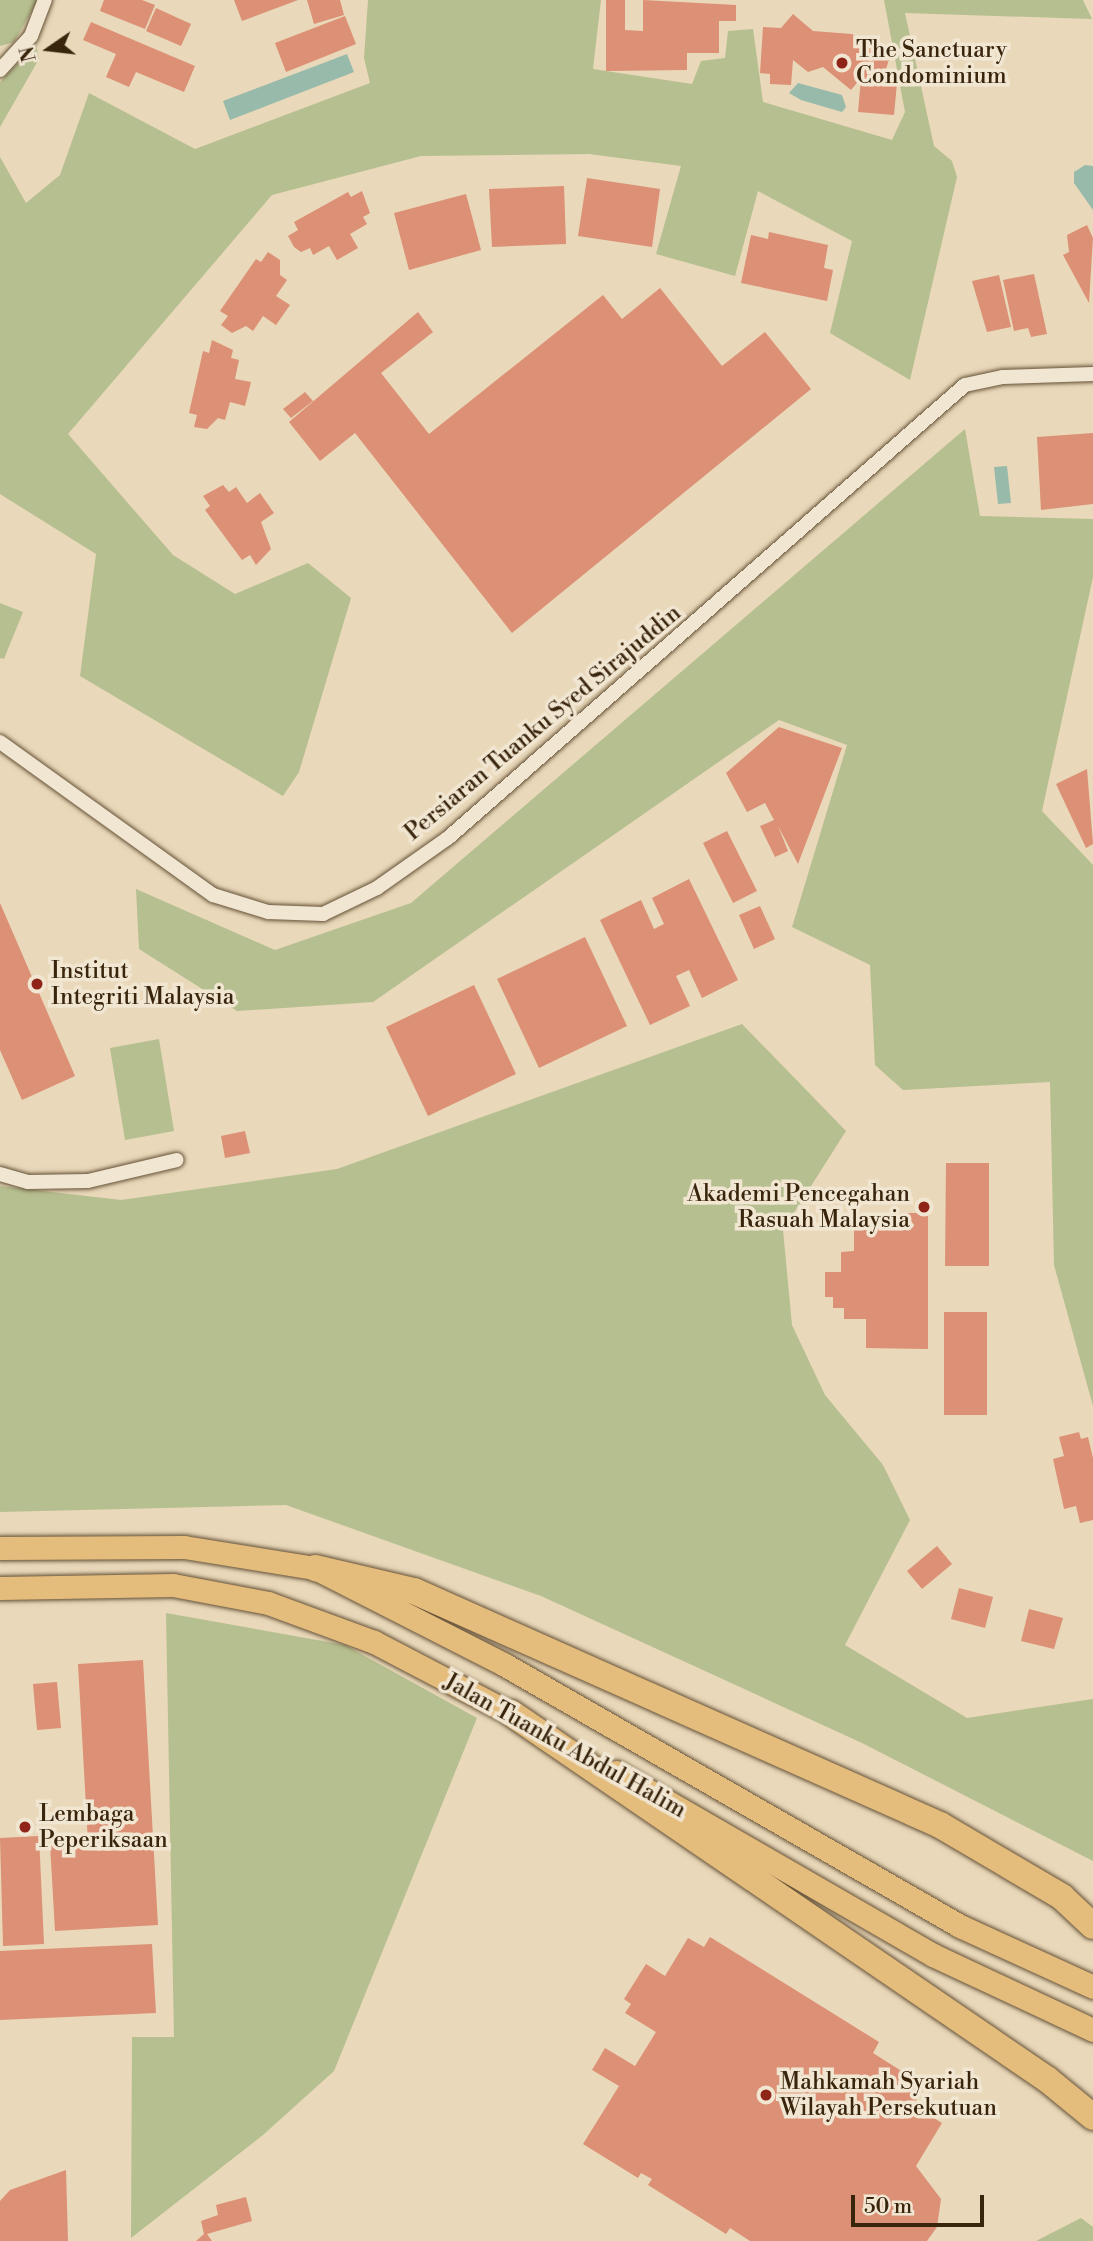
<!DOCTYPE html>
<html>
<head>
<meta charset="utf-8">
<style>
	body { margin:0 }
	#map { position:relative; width:1093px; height:2241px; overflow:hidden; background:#e9d8b9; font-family:"Libre Bodoni",serif }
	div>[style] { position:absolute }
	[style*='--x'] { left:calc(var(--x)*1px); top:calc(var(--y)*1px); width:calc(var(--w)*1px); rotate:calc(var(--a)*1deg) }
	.green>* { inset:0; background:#b6bf8f }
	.water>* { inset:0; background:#98baab }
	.building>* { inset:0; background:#dc9075 }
	.roads { filter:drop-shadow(0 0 2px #655137) drop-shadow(0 0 2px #655137) }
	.minor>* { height:14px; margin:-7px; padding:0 7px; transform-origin:7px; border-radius:7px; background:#f1e6d2 }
	.primary>* { height:23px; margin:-11.5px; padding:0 11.5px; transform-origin:11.5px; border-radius:11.5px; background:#e4bc7c }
	.motorway>* { height:26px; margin:-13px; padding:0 13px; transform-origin:13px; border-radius:13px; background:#e4bc7c }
	.dots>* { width:19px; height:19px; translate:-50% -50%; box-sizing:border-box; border:4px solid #f1e6d2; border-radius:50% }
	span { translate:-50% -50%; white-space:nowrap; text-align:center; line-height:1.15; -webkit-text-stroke:7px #f1e6d2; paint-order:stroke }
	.poi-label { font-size:23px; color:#39240c }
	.left { translate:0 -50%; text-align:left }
	.right { translate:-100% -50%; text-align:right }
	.street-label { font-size:23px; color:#39240c }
	.north { position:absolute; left:14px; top:14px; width:70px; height:70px; -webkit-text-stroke:5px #f1e6d2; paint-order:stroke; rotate:256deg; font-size:19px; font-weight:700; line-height:28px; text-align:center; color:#39240c }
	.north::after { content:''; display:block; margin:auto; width:24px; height:32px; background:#39240c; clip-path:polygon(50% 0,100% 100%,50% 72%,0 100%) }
	.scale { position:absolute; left:851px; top:2195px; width:133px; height:32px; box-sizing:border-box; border:4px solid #39240c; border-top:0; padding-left:9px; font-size:21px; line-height:24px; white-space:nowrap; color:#39240c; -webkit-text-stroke:5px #f1e6d2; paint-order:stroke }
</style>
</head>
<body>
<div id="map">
	<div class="green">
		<i style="clip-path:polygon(0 0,38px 0,14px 42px,0 46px)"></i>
		<i style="clip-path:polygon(368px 0,601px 0,593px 69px,692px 84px,701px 61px,725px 58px,728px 31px,753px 29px,763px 102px,892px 140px,905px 112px,884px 0,1083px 0,1092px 19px,905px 13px,934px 146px,952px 161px,957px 177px,910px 380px,830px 333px,852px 241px,758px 191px,735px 276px,656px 254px,681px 166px,589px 154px,421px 156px,272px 195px,68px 434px,173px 555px,235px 594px,308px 563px,351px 598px,299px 772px,283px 796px,80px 676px,96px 554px,0 494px,0 157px,26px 203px,60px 175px,89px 93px,195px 149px,370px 83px,364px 58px)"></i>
		<i style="clip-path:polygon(36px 44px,39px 59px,0 127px,0 82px)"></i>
		<i style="clip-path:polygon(965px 429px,980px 516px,1093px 519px,1093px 577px,1042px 811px,1093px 865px,1093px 1406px,1054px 1265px,1050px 1082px,903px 1090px,875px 1065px,870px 965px,792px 927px,847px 745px,779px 720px,373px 1002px,237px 1011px,139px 949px,136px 889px,275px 950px,411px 903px)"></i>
		<i style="clip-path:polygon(0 603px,23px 612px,4px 659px,0 658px)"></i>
		<i style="clip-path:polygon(742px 1024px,846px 1131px,783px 1230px,792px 1325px,825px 1395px,883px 1465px,910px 1520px,845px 1645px,967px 1718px,1093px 1699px,1093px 1861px,862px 1743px,541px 1596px,286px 1505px,0 1512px,0 1186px,121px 1200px,337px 1169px)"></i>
		<i style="clip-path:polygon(159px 1039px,174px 1131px,125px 1140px,110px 1048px)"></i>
		<i style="clip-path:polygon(166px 1613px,345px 1645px,477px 1718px,334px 2071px,263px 2135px,131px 2238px,132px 2037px,174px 2037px)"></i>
		<i style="clip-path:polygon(1081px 2218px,1093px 2227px,1093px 2241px,1036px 2241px)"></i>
	</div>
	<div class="water">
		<i style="clip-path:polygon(347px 54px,354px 72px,230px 120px,223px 101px)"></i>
		<i style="clip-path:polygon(798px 83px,842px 95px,846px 107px,842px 112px,801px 100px,789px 93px)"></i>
		<i style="clip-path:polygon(1085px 165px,1093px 166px,1093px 210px,1074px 183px,1074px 172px)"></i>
		<i style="clip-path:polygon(1007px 466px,1011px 503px,998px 504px,994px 467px)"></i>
	</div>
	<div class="building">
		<i style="clip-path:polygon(104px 0,142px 0,155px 5px,145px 29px,100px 11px)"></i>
		<i style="clip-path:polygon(234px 0,298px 0,242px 21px)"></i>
		<i style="clip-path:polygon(307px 0,340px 0,344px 15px,314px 24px)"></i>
		<i style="clip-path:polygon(606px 0,625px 0,625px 30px,643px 31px,643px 0,736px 5px,736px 21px,719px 21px,719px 53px,687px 53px,687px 70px,606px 71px)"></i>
		<i style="clip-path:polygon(156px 8px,191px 24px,181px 46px,146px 31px)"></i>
		<i style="clip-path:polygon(793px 14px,813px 31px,852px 34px,889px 59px,885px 73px,897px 83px,894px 115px,858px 112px,861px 78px,851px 90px,823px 67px,808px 72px,793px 60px,791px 85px,770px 84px,770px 74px,760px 73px,763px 27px,781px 28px)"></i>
		<i style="clip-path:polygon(345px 16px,356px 44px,286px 72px,275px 43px)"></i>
		<i style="clip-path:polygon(91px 22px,195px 66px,184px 92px,136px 72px,129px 87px,106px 77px,116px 54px,83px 40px)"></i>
		<i style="clip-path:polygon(587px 178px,660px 189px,652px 247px,578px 236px)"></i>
		<i style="clip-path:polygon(564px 186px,566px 244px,492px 247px,489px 189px)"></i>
		<i style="clip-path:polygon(362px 191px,370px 213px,363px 217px,367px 224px,350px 234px,358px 248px,337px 260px,329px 246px,313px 255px,310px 248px,301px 252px,294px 247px,288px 236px,298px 230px,294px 222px,348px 192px,351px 197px)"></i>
		<i style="clip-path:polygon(466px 194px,481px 250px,409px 270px,394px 213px)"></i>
		<i style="clip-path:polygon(1087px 225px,1093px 238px,1089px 303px,1063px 255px,1069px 252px,1067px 235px)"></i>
		<i style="clip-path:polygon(769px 232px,828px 245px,824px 268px,833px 270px,827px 301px,741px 283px,751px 235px,768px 239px)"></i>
		<i style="clip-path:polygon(268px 252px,280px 260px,280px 275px,287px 280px,276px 296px,290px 305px,276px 325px,263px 316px,253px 331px,246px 326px,232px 333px,221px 325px,228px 316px,220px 311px,256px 259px,261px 262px)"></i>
		<i style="clip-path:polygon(1034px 274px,1047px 334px,1031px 337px,1028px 328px,1014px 331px,1003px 280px)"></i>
		<i style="clip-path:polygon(999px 275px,1011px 327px,987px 332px,972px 281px)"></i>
		<i style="clip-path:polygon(660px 288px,722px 366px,765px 332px,811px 389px,512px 633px,355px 433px,320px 461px,289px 422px,418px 312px,433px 332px,381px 373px,429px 434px,603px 295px,622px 319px)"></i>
		<i style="clip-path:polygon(212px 340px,233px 350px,231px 358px,239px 360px,235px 379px,251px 382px,245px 406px,230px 402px,225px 420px,218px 418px,207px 429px,194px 427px,197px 415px,189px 413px,203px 351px,209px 353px)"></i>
		<i style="clip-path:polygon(305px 392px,313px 401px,291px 418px,283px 409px)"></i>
		<i style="clip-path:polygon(1093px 433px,1093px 504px,1041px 510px,1037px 437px)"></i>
		<i style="clip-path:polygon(223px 485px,229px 492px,236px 487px,247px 503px,260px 493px,274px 513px,261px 522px,271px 549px,256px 565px,250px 555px,242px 560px,205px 510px,210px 506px,203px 496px)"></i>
		<i style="clip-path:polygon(779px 727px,842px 748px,798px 864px,778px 826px,788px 851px,775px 857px,760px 826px,774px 820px,765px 803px,747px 812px,726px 773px)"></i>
		<i style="clip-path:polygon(1087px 769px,1093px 844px,1086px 848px,1056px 784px)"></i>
		<i style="clip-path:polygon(727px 831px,757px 891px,733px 903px,703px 843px)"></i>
		<i style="clip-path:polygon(689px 879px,738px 980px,702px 998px,689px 970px,676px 976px,690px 1006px,650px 1025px,600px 920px,641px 900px,654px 929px,664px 924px,652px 898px)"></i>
		<i style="clip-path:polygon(0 903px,75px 1076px,22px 1100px,0 1050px)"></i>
		<i style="clip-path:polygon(760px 906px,775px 939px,754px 949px,739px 915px)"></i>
		<i style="clip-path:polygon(585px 937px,627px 1026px,539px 1068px,497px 979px)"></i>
		<i style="clip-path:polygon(474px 985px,516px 1074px,428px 1116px,386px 1027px)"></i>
		<i style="clip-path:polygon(245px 1131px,250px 1153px,225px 1158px,221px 1136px)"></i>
		<i style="clip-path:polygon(946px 1163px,989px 1163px,989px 1266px,945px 1266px)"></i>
		<i style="clip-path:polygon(854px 1213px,928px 1213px,928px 1349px,866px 1348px,866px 1319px,844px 1319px,844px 1308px,833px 1308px,833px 1297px,825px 1297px,825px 1272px,841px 1272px,841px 1252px,854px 1251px)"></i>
		<i style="clip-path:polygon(944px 1312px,987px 1312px,987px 1415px,944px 1415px)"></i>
		<i style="clip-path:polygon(1079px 1432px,1081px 1439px,1088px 1437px,1093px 1458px,1093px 1520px,1080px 1523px,1076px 1506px,1064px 1509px,1053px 1459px,1064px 1456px,1059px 1437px)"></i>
		<i style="clip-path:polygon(937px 1546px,952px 1564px,922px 1589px,907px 1571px)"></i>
		<i style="clip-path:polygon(959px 1588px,993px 1597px,985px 1628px,951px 1619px)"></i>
		<i style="clip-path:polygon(1029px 1609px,1063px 1618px,1054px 1649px,1021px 1641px)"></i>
		<i style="clip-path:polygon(143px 1660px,158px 1925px,55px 1931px,50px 1844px,88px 1842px,78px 1664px)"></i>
		<i style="clip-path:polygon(57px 1682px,61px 1728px,37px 1730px,33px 1684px)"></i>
		<i style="clip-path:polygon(39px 1836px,44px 1944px,3px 1946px,0 1838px)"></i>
		<i style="clip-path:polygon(710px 1937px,879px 2042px,873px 2053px,925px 2086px,913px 2105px,942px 2123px,916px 2166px,941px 2199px,937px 2227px,927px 2241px,750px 2241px,730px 2228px,726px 2234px,648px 2185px,652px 2179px,641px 2173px,638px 2178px,583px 2144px,619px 2086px,592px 2070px,605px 2048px,635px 2066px,656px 2032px,625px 2013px,631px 2004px,624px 1999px,646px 1964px,665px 1976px,688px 1938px,704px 1947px)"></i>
		<i style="clip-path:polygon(152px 1944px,156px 2013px,0 2020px,0 1951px)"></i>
		<i style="clip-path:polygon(66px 2170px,68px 2241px,0 2241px,0 2201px,10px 2190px)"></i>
		<i style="clip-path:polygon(246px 2197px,252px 2221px,207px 2234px,212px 2241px,196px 2241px,204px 2234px,201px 2221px,218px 2215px,216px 2205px)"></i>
	</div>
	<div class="roads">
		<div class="minor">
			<i style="--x:0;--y:70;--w:46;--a:-47.6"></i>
			<i style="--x:31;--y:36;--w:39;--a:-69"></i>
			<i style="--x:0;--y:742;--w:262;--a:35.7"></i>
			<i style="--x:213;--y:895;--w:58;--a:17.2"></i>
			<i style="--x:268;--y:912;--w:55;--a:2.1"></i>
			<i style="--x:323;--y:914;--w:60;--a:-25.7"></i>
			<i style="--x:377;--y:888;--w:87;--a:-35.2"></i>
			<i style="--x:448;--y:838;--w:687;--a:-41.23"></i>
			<i style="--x:965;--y:385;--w:39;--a:-12"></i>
			<i style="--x:1003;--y:377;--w:90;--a:-1.9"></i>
			<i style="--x:0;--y:1174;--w:29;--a:16"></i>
			<i style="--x:28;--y:1182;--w:60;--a:-1"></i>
			<i style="--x:88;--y:1181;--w:91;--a:-13.3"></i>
		</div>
		<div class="primary">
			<i style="--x:0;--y:1548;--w:184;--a:-0.3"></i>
			<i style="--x:184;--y:1547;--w:133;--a:9.1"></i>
			<i style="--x:315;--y:1568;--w:213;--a:27"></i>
			<i style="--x:505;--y:1665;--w:525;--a:29.84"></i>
			<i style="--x:960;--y:1926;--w:146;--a:24.6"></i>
			<i style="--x:0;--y:1588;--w:173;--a:-1"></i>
			<i style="--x:173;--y:1585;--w:97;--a:10.7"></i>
			<i style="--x:268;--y:1603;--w:113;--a:20.2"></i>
			<i style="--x:374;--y:1642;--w:170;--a:27.6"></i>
			<i style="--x:616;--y:1772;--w:366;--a:30"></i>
			<i style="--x:933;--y:1955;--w:177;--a:25.1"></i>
		</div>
		<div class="motorway">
			<i style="--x:315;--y:1568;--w:102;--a:13.1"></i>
			<i style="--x:414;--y:1591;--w:576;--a:23.98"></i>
			<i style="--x:940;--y:1825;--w:142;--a:30.5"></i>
			<i style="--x:1062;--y:1897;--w:42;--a:43.1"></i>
			<i style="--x:511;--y:1713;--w:650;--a:34.35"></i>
			<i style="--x:1048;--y:2080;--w:58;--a:39.4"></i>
		</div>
	</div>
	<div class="dots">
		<i style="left:842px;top:63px;background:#8f2418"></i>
		<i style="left:37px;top:984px;background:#8f2418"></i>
		<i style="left:924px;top:1207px;background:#8f2418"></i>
		<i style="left:25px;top:1827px;background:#8f2418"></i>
		<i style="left:766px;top:2095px;background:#8f2418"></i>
	</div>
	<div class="poi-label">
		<span class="left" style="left:856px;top:63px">The Sanctuary<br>Condominium</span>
		<span class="left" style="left:51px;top:984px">Institut<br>Integriti Malaysia</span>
		<span class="right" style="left:910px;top:1207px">Akademi Pencegahan<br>Rasuah Malaysia</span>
		<span class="left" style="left:39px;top:1827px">Lembaga<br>Peperiksaan</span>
		<span class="left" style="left:780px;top:2095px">Mahkamah Syariah<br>Wilayah Persekutuan</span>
	</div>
	<div class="street-label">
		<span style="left:543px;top:723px;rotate:-40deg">Persiaran Tuanku Syed Sirajuddin</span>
		<span style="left:565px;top:1746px;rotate:29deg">Jalan Tuanku Abdul Halim</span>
	</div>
	<div class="north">N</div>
	<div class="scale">50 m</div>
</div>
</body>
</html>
